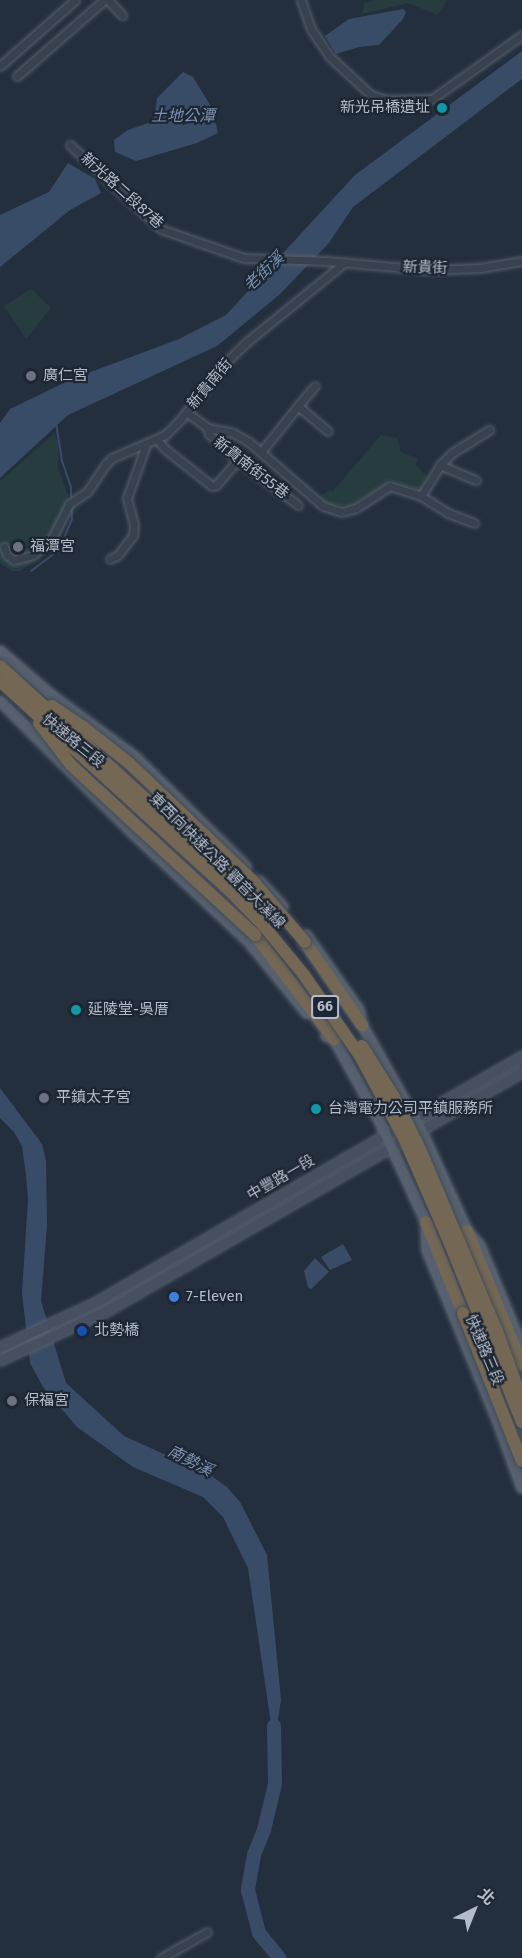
<!DOCTYPE html>
<html>
<head>
<meta charset="utf-8">
<style>
	body { margin:0 }
	#map { position:relative; width:522px; height:1958px; overflow:hidden; background:#242f3e; font-family:"Fira Sans","Noto Sans TC",sans-serif }
	div>[style] { position:absolute }
	[style*='--x'] { left:calc(var(--x)*1px); top:calc(var(--y)*1px); width:calc(var(--w)*1px); rotate:calc(var(--a)*1deg) }
	.green>* { inset:0; background:#263c3f }
	.water>* { inset:0; background:#394c67 }
	.stream>* { height:2px; margin:-1px; padding:0 1px; transform-origin:1px; border-radius:1px; background:#394c67 }
	.river>* { height:14px; margin:-7px; padding:0 7px; transform-origin:7px; border-radius:7px; background:#394c67 }
	.roads { filter:drop-shadow(0 0 2px #565f6c) drop-shadow(0 0 2px #565f6c) }
	.street>* { height:7px; margin:-3.5px; padding:0 3.5px; transform-origin:3.5px; border-radius:3.5px; background:#38414e }
	.secondary>* { height:9px; margin:-4.5px; padding:0 4.5px; transform-origin:4.5px; border-radius:4.5px; background:#465061 }
	.primary>* { height:10px; margin:-5px; padding:0 5px; transform-origin:5px; border-radius:5px; background:#56606e }
	.highway>* { height:12px; margin:-6px; padding:0 6px; transform-origin:6px; border-radius:6px; background:#746855 }
	.bridges { filter:drop-shadow(0 0 2px #434c59) drop-shadow(0 0 2px #434c59) }
	.highway-bridge>* { height:12px; margin:-6px; padding:0 6px; transform-origin:6px; border-radius:6px; background:#746855 }
	.dots>* { width:16px; height:16px; translate:-50% -50%; box-sizing:border-box; border:3px solid #1d2633; border-radius:50% }
	span { translate:-50% -50%; white-space:nowrap; text-align:center; line-height:1.15; -webkit-text-stroke:4.5px #1d2633; paint-order:stroke }
	.shield-label span { padding:2px 4px; background:#1d2633; border:2px solid; border-radius:4px; -webkit-text-stroke-width:0 }
	.shield-label { font-size:14px; color:#b4bcc9; font-weight:700 }
	.poi-label { font-size:15px; color:#b4bcc9 }
	.right { translate:-100% -50%; text-align:right }
	.left { translate:0 -50%; text-align:left }
	.street-label { font-size:15px; color:#b4bcc9 }
	.water-label { font-size:16px; color:#7c92b1; font-style:italic }
	.north { position:absolute; left:444px; top:1880px; width:60px; height:60px; -webkit-text-stroke:4px #1d2633; paint-order:stroke; rotate:43deg; font-size:16px; font-weight:700; line-height:24px; text-align:center; color:#b4bcc9 }
	.north::after { content:''; display:block; margin:auto; width:21px; height:27px; background:#b4bcc9; clip-path:polygon(50% 0,100% 100%,50% 72%,0 100%) }
</style>
</head>
<body>
<div id="map">
	<div class="green">
		<i style="clip-path:polygon(373px 0,447px 0,438px 15px,408px 3px,362px 14px,364px 4px)"></i>
		<i style="clip-path:polygon(31px 289px,51px 308px,26px 339px,4px 306px)"></i>
		<i style="clip-path:polygon(55px 433px,58px 443px,58px 466px,68px 496px,67px 519px,61px 536px,51px 550px,21px 571px,11px 571px,0 563px,0 481px)"></i>
		<i style="clip-path:polygon(381px 435px,397px 438px,401px 452px,419px 459px,415px 465px,427px 476px,421px 491px,391px 481px,349px 506px,329px 504px,319px 497px,330px 490px,333px 491px)"></i>
	</div>
	<div class="water">
		<i style="clip-path:polygon(403px 9px,406px 12px,403px 19px,379px 45px,359px 47px,336px 54px,325px 36px,349px 19px)"></i>
		<i style="clip-path:polygon(522px 51px,522px 79px,353px 207px,328px 244px,279px 295px,217px 346px,68px 415px,0 478px,0 423px,10px 409px,72px 379px,179px 339px,226px 315px,355px 175px)"></i>
		<i style="clip-path:polygon(183px 72px,193px 77px,212px 108px,218px 133px,197px 143px,136px 161px,115px 152px,114px 140px,128px 130px,154px 121px,157px 98px)"></i>
		<i style="clip-path:polygon(68px 163px,95px 179px,101px 193px,70px 210px,0 267px,0 215px,49px 192px)"></i>
		<i style="clip-path:polygon(0 1088px,42px 1144px,46px 1161px,47px 1225px,41px 1301px,66px 1383px,124px 1436px,210px 1475px,227px 1487px,240px 1502px,267px 1555px,281px 1700px,274px 1744px,248px 1568px,223px 1517px,203px 1497px,133px 1467px,77px 1427px,43px 1387px,30px 1363px,22px 1293px,28px 1200px,26px 1175px,22px 1146px,14px 1132px,0 1118px)"></i>
		<i style="clip-path:polygon(343px 1244px,352px 1260px,330px 1270px,321px 1257px)"></i>
		<i style="clip-path:polygon(315px 1258px,329px 1272px,311px 1289px,308px 1287px,304px 1271px)"></i>
	</div>
	<div class="stream">
		<i style="--x:31;--y:571;--w:35;--a:-37"></i>
		<i style="--x:59;--y:550;--w:34;--a:-67"></i>
		<i style="--x:72;--y:519;--w:32;--a:-92"></i>
		<i style="--x:71;--y:487;--w:28;--a:-109"></i>
		<i style="--x:62;--y:461;--w:39;--a:-99"></i>
	</div>
	<div class="river">
		<i style="--x:274;--y:1726;--w:58;--a:89"></i>
		<i style="--x:275;--y:1784;--w:47;--a:103.4"></i>
		<i style="--x:264;--y:1830;--w:27;--a:112"></i>
		<i style="--x:254;--y:1855;--w:36;--a:100"></i>
		<i style="--x:248;--y:1890;--w:44;--a:75.7"></i>
		<i style="--x:259;--y:1933;--w:32;--a:51"></i>
	</div>
	<div class="roads">
		<div class="street">
			<i style="--x:108;--y:0;--w:21;--a:47"></i>
			<i style="--x:301;--y:0;--w:31;--a:71"></i>
			<i style="--x:311;--y:29;--w:32;--a:56"></i>
			<i style="--x:329;--y:56;--w:57;--a:42.9"></i>
			<i style="--x:371;--y:95;--w:16;--a:18"></i>
			<i style="--x:386;--y:100;--w:46;--a:-1.2"></i>
			<i style="--x:432;--y:99;--w:110;--a:-35.4"></i>
			<i style="--x:0;--y:66;--w:100;--a:-41.3"></i>
			<i style="--x:17;--y:76;--w:116;--a:-41.1"></i>
			<i style="--x:70;--y:145;--w:124;--a:42.7"></i>
			<i style="--x:161;--y:229;--w:88;--a:19.3"></i>
			<i style="--x:244;--y:258;--w:83;--a:2.1"></i>
			<i style="--x:327;--y:261;--w:102;--a:5"></i>
			<i style="--x:429;--y:270;--w:51;--a:-2.2"></i>
			<i style="--x:480;--y:268;--w:43;--a:-9.5"></i>
			<i style="--x:298;--y:406;--w:26;--a:-50"></i>
			<i style="--x:186;--y:412;--w:27;--a:36"></i>
			<i style="--x:208;--y:428;--w:25;--a:11"></i>
			<i style="--x:233;--y:433;--w:18;--a:29"></i>
			<i style="--x:249;--y:442;--w:98;--a:40.9"></i>
			<i style="--x:323;--y:506;--w:20;--a:18"></i>
			<i style="--x:342;--y:512;--w:15;--a:-16"></i>
			<i style="--x:356;--y:508;--w:40;--a:-32.9"></i>
			<i style="--x:390;--y:486;--w:33;--a:18"></i>
			<i style="--x:421;--y:496;--w:32;--a:32"></i>
			<i style="--x:448;--y:513;--w:28;--a:21"></i>
			<i style="--x:208;--y:428;--w:6;--a:81"></i>
			<i style="--x:209;--y:434;--w:39;--a:42"></i>
			<i style="--x:238;--y:460;--w:75;--a:36.9"></i>
			<i style="--x:157;--y:439;--w:11;--a:52"></i>
			<i style="--x:164;--y:448;--w:61;--a:38.4"></i>
			<i style="--x:212;--y:486;--w:4;--a:-14"></i>
			<i style="--x:216;--y:485;--w:33;--a:-49"></i>
			<i style="--x:261;--y:452;--w:59;--a:-51.2"></i>
			<i style="--x:298;--y:406;--w:39;--a:40"></i>
			<i style="--x:440;--y:465;--w:39;--a:23"></i>
			<i style="--x:421;--y:496;--w:36;--a:-58"></i>
			<i style="--x:440;--y:465;--w:17;--a:-45"></i>
			<i style="--x:452;--y:453;--w:44;--a:-31.9"></i>
			<i style="--x:4;--y:547;--w:9;--a:69"></i>
			<i style="--x:7;--y:555;--w:9;--a:36"></i>
			<i style="--x:14;--y:560;--w:20;--a:-15"></i>
			<i style="--x:33;--y:555;--w:25;--a:-42"></i>
			<i style="--x:52;--y:538;--w:38;--a:-63"></i>
			<i style="--x:69;--y:504;--w:22;--a:-34"></i>
			<i style="--x:87;--y:492;--w:34;--a:-56"></i>
			<i style="--x:106;--y:464;--w:8;--a:-45"></i>
			<i style="--x:112;--y:458;--w:58;--a:-23.5"></i>
			<i style="--x:165;--y:435;--w:21;--a:-45"></i>
			<i style="--x:180;--y:420;--w:73;--a:-51.7"></i>
			<i style="--x:225;--y:363;--w:32;--a:-44"></i>
			<i style="--x:248;--y:341;--w:124;--a:-39.1"></i>
			<i style="--x:110;--y:559;--w:9;--a:-27"></i>
			<i style="--x:118;--y:555;--w:25;--a:-53"></i>
			<i style="--x:133;--y:535;--w:10;--a:-84"></i>
			<i style="--x:134;--y:525;--w:28;--a:-105"></i>
			<i style="--x:127;--y:498;--w:56;--a:-70.3"></i>
			<i style="--x:161;--y:1958;--w:53;--a:-29.5"></i>
		</div>
		<div class="secondary">
			<i style="--x:99;--y:746;--w:61;--a:41"></i>
			<i style="--x:61;--y:747;--w:280;--a:42.8"></i>
			<i style="--x:266;--y:937;--w:107;--a:53.3"></i>
			<i style="--x:330;--y:1023;--w:14;--a:73"></i>
			<i style="--x:466;--y:1305;--w:147;--a:67.6"></i>
			<i style="--x:0;--y:1347;--w:108;--a:-25.1"></i>
			<i style="--x:98;--y:1301;--w:490;--a:-30"></i>
			<i style="--x:0;--y:1360;--w:115;--a:-24.8"></i>
			<i style="--x:104;--y:1312;--w:482;--a:-29.9"></i>
			<i style="--x:514;--y:1361;--w:22;--a:68"></i>
		</div>
		<div class="primary">
			<i style="--x:0;--y:651;--w:67;--a:40.8"></i>
			<i style="--x:51;--y:695;--w:106;--a:36.5"></i>
			<i style="--x:136;--y:758;--w:155;--a:44.7"></i>
			<i style="--x:0;--y:701;--w:189;--a:44.8"></i>
			<i style="--x:134;--y:834;--w:158;--a:43.2"></i>
			<i style="--x:249;--y:942;--w:92;--a:50.8"></i>
			<i style="--x:259;--y:881;--w:35;--a:47"></i>
			<i style="--x:306;--y:935;--w:92;--a:54.8"></i>
			<i style="--x:359;--y:1010;--w:15;--a:79"></i>
			<i style="--x:362;--y:1025;--w:120;--a:60.7"></i>
			<i style="--x:421;--y:1130;--w:111;--a:65.5"></i>
			<i style="--x:467;--y:1231;--w:20;--a:49"></i>
			<i style="--x:480;--y:1246;--w:109;--a:67.4"></i>
			<i style="--x:326;--y:1036;--w:9;--a:21"></i>
			<i style="--x:334;--y:1039;--w:90;--a:60.9"></i>
			<i style="--x:378;--y:1118;--w:115;--a:65.2"></i>
			<i style="--x:426;--y:1222;--w:28;--a:88"></i>
			<i style="--x:427;--y:1250;--w:183;--a:67.5"></i>
			<i style="--x:497;--y:1419;--w:73;--a:70.1"></i>
		</div>
		<div class="highway">
			<i style="--x:255;--y:935;--w:131;--a:52.8"></i>
			<i style="--x:305;--y:942;--w:101;--a:55.5"></i>
			<i style="--x:426;--y:1222;--w:98;--a:67.9"></i>
			<i style="--x:467;--y:1231;--w:145;--a:67.7"></i>
		</div>
	</div>
	<div class="bridges">
		<div class="highway-bridge">
			<i style="--x:0;--y:666;--w:248;--a:42.4"></i>
			<i style="--x:183;--y:833;--w:81;--a:43.5"></i>
			<i style="--x:242;--y:889;--w:34;--a:50"></i>
			<i style="--x:0;--y:681;--w:311;--a:42.4"></i>
			<i style="--x:230;--y:891;--w:47;--a:45.9"></i>
			<i style="--x:263;--y:925;--w:65;--a:50.6"></i>
			<i style="--x:304;--y:975;--w:98;--a:55.3"></i>
			<i style="--x:360;--y:1056;--w:93;--a:61.8"></i>
			<i style="--x:404;--y:1138;--w:116;--a:66.5"></i>
			<i style="--x:450;--y:1244;--w:192;--a:68"></i>
			<i style="--x:52;--y:706;--w:36;--a:34"></i>
			<i style="--x:82;--y:726;--w:60;--a:38.2"></i>
			<i style="--x:129;--y:763;--w:171;--a:43.6"></i>
			<i style="--x:253;--y:881;--w:80;--a:49.6"></i>
			<i style="--x:39;--y:723;--w:53;--a:52.7"></i>
			<i style="--x:71;--y:765;--w:251;--a:42.7"></i>
			<i style="--x:362;--y:1046;--w:60;--a:57.9"></i>
			<i style="--x:394;--y:1097;--w:58;--a:63.4"></i>
			<i style="--x:420;--y:1149;--w:198;--a:67.1"></i>
			<i style="--x:497;--y:1331;--w:73;--a:70.1"></i>
			<i style="--x:463;--y:1313;--w:159;--a:68.3"></i>
		</div>
	</div>
	<div class="dots">
		<i style="left:442px;top:108px;background:#0f9aa8"></i>
		<i style="left:31px;top:376px;background:#6b7280"></i>
		<i style="left:18px;top:547px;background:#6b7280"></i>
		<i style="left:76px;top:1010px;background:#0f9aa8"></i>
		<i style="left:44px;top:1098px;background:#6b7280"></i>
		<i style="left:316px;top:1109px;background:#0f9aa8"></i>
		<i style="left:174px;top:1297px;background:#3f7fe0"></i>
		<i style="left:82px;top:1331px;background:#1a4fb4"></i>
		<i style="left:12px;top:1401px;background:#6b7280"></i>
	</div>
	<div class="shield-label">
		<span style="left:325px;top:1007px">66</span>
	</div>
	<div class="poi-label">
		<span class="right" style="left:430px;top:108px">新光吊橋遺址</span>
		<span class="left" style="left:43px;top:376px">廣仁宮</span>
		<span class="left" style="left:30px;top:547px">福潭宮</span>
		<span class="left" style="left:88px;top:1010px">延陵堂-吳厝</span>
		<span class="left" style="left:56px;top:1098px">平鎮太子宮</span>
		<span class="left" style="left:328px;top:1109px">台灣電力公司平鎮服務所</span>
		<span class="left" style="left:186px;top:1297px">7-Eleven</span>
		<span class="left" style="left:94px;top:1331px">北勢橋</span>
		<span class="left" style="left:24px;top:1401px">保福宮</span>
	</div>
	<div class="street-label">
		<span style="left:122px;top:191px;rotate:42deg">新光路二段87巷</span>
		<span style="left:425px;top:268px;rotate:2deg">新貴街</span>
		<span style="left:210px;top:384px;rotate:-50deg">新貴南街</span>
		<span style="left:251px;top:468px;rotate:38deg">新貴南街55巷</span>
		<span style="left:73px;top:741px;rotate:39deg">快速路三段</span>
		<span style="left:217px;top:861px;rotate:45deg">東西向快速公路 觀音大溪線</span>
		<span style="left:281px;top:1178px;rotate:-30deg">中豐路一段</span>
		<span style="left:484px;top:1350px;rotate:67deg">快速路三段</span>
	</div>
	<div class="water-label">
		<span style="left:183px;top:116px">土地公潭</span>
		<span style="left:264px;top:272px;rotate:-43deg">老街溪</span>
		<span style="left:190px;top:1461px;rotate:27deg">南勢溪</span>
	</div>
	<div class="north">北</div>
</div>
</body>
</html>
